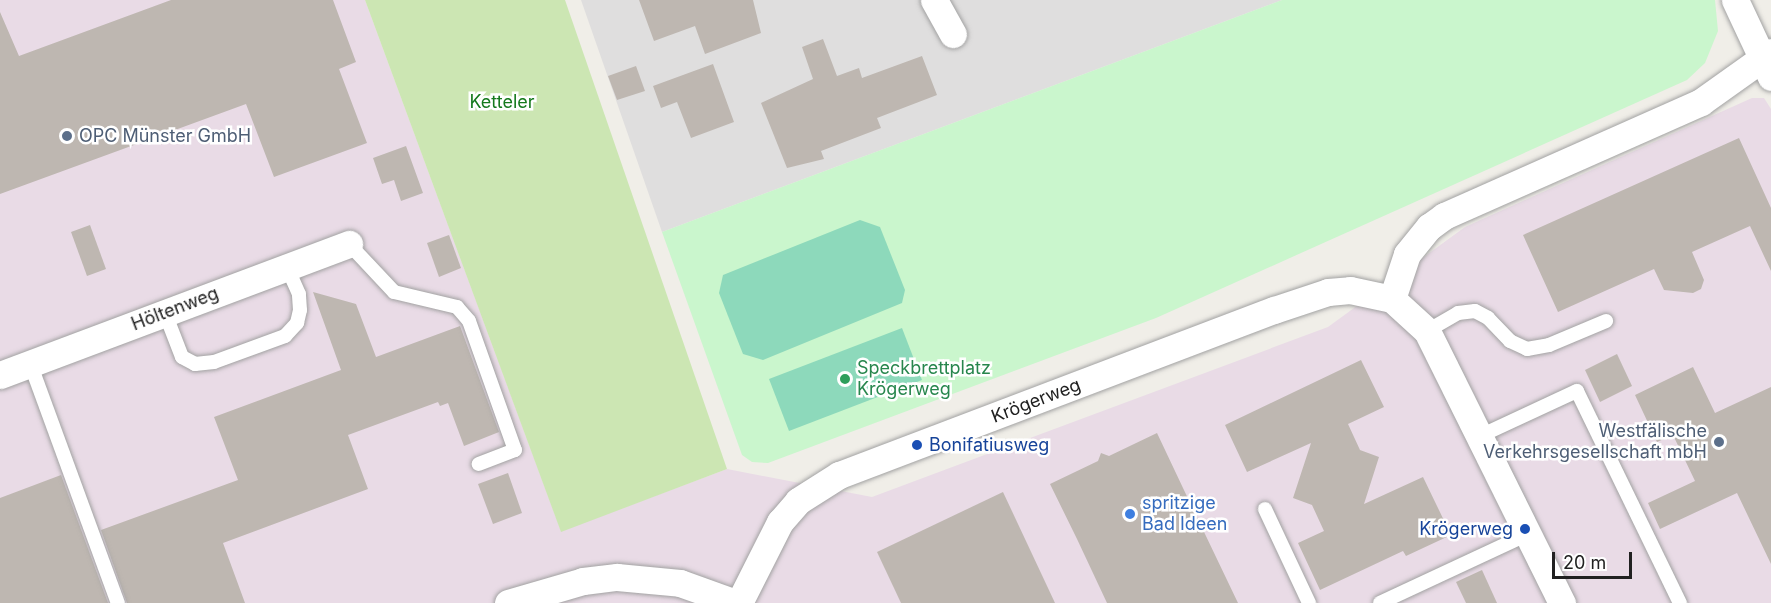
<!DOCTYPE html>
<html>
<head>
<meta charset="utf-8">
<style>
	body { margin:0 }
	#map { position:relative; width:1771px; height:603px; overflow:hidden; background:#f0eee8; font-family:Inter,sans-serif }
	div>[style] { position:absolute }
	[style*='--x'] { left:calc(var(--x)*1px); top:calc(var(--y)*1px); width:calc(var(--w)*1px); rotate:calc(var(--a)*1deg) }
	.residential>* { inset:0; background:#dfdede }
	.industrial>* { inset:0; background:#e9dbe6 }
	.grass>* { inset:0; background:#cce6b3 }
	.park>* { inset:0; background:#caf6cd }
	.pitch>* { inset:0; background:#8dd9bb }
	.building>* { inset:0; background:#beb7b1 }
	.roads { filter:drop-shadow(0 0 2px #a2a2a2) drop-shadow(0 0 2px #a2a2a2) }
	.service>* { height:14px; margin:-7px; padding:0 7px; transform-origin:7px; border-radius:7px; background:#fff }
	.minor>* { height:27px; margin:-13.5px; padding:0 13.5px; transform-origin:13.5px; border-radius:13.5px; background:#fff }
	.dots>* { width:16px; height:16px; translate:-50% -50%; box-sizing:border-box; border:3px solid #fff; border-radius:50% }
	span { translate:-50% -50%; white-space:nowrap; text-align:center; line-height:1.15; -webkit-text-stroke:5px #fff; paint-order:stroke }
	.park-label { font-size:18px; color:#15791d }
	.service-label { font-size:18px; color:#4e5e75 }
	.left { translate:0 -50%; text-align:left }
	.right { translate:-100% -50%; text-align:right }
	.street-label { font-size:18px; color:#212121 }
	.leisure-label { font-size:18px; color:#27864d }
	.transit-label { font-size:18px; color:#164399 }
	.shop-label { font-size:18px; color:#366cbe }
	.scale { position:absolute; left:1552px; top:552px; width:80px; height:27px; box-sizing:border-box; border:3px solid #212121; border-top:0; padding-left:8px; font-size:18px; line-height:21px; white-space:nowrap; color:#212121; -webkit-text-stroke:4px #fff; paint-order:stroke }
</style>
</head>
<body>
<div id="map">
	<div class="residential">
		<i style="clip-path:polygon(581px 0,1282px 0,662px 232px)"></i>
	</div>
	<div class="industrial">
		<i style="clip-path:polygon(0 0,365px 0,561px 531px,727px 469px,872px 497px,1328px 327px,1465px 227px,1752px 98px,1764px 98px,1771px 109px,1771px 603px,0 603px)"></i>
	</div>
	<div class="grass">
		<i style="clip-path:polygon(365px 0,565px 0,727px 469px,561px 532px)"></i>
	</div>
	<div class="park">
		<i style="clip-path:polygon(1282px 0,1715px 0,1718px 31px,1705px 63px,1687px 80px,1156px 318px,768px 463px,752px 462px,742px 455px,662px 232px)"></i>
	</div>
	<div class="pitch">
		<i style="clip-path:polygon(860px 220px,880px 227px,905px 290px,902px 303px,763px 360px,743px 354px,719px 293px,723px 275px)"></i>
		<i style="clip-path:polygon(902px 328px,922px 380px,789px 431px,769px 379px)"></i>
	</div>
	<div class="building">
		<i style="clip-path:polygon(171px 0,333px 0,356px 62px,339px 69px,367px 143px,274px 177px,246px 104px,0 194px,0 12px,19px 56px)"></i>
		<i style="clip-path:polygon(639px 0,753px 0,761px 33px,705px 54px,695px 26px,654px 41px)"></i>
		<i style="clip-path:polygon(823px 39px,837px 76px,859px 68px,862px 78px,922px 56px,937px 95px,877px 118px,881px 128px,821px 151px,824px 159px,787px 168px,761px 103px,813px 79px,802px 47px)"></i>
		<i style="clip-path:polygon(713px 64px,734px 122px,691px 138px,677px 102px,661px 108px,653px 86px)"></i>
		<i style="clip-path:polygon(636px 66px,645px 91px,617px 100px,608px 76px)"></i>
		<i style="clip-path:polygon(1739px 138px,1771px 208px,1771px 271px,1750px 226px,1692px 252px,1704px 280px,1701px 289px,1693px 293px,1664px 290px,1654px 269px,1558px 312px,1523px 235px)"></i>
		<i style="clip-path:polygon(406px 146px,423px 193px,401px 201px,394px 180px,382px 184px,373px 158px)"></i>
		<i style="clip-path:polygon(90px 225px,106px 269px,87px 276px,71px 232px)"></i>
		<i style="clip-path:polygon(449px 235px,461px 268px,439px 277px,427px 243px)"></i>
		<i style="clip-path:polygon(313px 292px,356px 304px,376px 357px,460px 326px,499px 432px,464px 446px,448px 403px,440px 406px,438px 402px,348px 435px,368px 489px,223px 543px,245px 603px,127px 603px,101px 530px,238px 480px,214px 417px,341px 370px)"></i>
		<i style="clip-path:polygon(1617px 354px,1632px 386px,1600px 402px,1585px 370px)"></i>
		<i style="clip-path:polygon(1361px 360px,1384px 407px,1348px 424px,1360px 450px,1379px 457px,1364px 504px,1423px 477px,1451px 535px,1406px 556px,1403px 551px,1320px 590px,1298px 543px,1324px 531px,1312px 505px,1293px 498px,1311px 443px,1247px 472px,1225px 425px)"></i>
		<i style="clip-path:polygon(1693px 367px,1715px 413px,1771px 387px,1771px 564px,1737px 493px,1660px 529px,1648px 503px,1695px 481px,1673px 435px,1657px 442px,1635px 395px)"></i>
		<i style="clip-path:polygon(1157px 433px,1183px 488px,1238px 603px,1107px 603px,1077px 539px,1050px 484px,1098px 461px,1101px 453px,1109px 456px)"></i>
		<i style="clip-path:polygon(508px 473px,522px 513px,493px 524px,478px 484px)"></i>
		<i style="clip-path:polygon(61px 475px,108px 603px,0 603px,0 498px)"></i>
		<i style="clip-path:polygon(1003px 492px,1055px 603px,901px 603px,877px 552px)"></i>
		<i style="clip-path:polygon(1482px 570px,1497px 603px,1466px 603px,1456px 582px)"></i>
	</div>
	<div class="roads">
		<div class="service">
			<i style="--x:349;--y:244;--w:66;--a:46.8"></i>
			<i style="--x:394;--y:292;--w:65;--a:13.4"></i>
			<i style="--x:457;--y:307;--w:18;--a:49"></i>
			<i style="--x:469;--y:321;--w:137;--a:70.4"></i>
			<i style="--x:515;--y:450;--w:39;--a:159"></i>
			<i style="--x:165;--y:313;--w:47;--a:68.9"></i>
			<i style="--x:182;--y:357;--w:15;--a:28"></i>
			<i style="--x:195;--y:364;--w:19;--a:-6"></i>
			<i style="--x:214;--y:362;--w:76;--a:-20.1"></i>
			<i style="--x:285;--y:336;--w:18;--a:-47"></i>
			<i style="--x:297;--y:323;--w:13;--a:-77"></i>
			<i style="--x:300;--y:310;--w:16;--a:-94"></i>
			<i style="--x:299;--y:294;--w:30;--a:-114"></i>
			<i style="--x:1427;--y:331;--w:36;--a:-30"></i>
			<i style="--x:1458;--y:313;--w:17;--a:-7"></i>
			<i style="--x:1475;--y:311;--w:15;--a:28"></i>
			<i style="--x:1488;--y:318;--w:32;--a:46"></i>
			<i style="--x:1510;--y:341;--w:19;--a:25"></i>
			<i style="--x:1527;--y:349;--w:22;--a:-10"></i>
			<i style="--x:1549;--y:345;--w:62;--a:-22.8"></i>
			<i style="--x:30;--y:363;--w:256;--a:69.9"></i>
			<i style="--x:1480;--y:436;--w:107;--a:-24.9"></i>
			<i style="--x:1577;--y:391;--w:236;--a:64.1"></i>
			<i style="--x:1265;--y:509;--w:104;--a:64.9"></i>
			<i style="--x:1380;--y:603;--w:163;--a:-25"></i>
		</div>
		<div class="minor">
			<i style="--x:934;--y:0;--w:39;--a:61"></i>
			<i style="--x:1735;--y:0;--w:85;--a:64.9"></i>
			<i style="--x:1392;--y:299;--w:47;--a:-71.6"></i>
			<i style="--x:1407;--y:254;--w:35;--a:-51"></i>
			<i style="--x:1429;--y:227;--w:19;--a:-36"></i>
			<i style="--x:1444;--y:216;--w:281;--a:-23.9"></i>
			<i style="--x:1701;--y:102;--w:86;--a:-35.5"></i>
			<i style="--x:0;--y:375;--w:373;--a:-20.6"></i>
			<i style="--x:508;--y:603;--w:78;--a:-16.3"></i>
			<i style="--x:583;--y:581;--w:34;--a:-7"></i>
			<i style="--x:617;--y:577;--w:63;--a:5.4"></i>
			<i style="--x:680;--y:583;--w:59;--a:19.7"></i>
			<i style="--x:739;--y:603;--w:91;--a:-63.2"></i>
			<i style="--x:780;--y:522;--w:28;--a:-49"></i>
			<i style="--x:798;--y:501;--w:49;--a:-32.4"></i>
			<i style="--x:839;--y:475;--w:465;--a:-20.8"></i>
			<i style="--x:1274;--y:310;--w:57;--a:-18.4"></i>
			<i style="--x:1328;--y:292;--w:22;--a:-5"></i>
			<i style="--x:1350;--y:290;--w:43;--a:12.1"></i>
			<i style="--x:1392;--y:299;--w:47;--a:42.4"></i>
			<i style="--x:1427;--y:331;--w:304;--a:63.6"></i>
		</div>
	</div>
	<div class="dots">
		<i style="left:67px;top:136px;background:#5c6f8a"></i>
		<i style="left:845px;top:379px;background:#2e9e5b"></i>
		<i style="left:1719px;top:442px;background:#5c6f8a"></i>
		<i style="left:917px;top:445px;background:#1a4fb4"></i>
		<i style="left:1130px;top:514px;background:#3f7fe0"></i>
		<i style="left:1525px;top:529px;background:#1a4fb4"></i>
	</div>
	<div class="park-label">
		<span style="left:502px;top:102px">Ketteler</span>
	</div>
	<div class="service-label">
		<span class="left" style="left:79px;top:136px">OPC Münster GmbH</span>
		<span class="right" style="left:1707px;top:442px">Westfälische<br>Verkehrsgesellschaft mbH</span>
	</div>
	<div class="street-label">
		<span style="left:175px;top:309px;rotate:-21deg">Höltenweg</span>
		<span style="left:1036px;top:401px;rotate:-21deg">Krögerweg</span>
	</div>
	<div class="leisure-label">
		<span class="left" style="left:857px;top:379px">Speckbrettplatz<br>Krögerweg</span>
	</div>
	<div class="transit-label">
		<span class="left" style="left:929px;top:445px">Bonifatiusweg</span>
		<span class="right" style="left:1513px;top:529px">Krögerweg</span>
	</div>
	<div class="shop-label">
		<span class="left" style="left:1142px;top:514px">spritzige<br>Bad Ideen</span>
	</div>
	<div class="scale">20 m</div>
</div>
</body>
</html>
